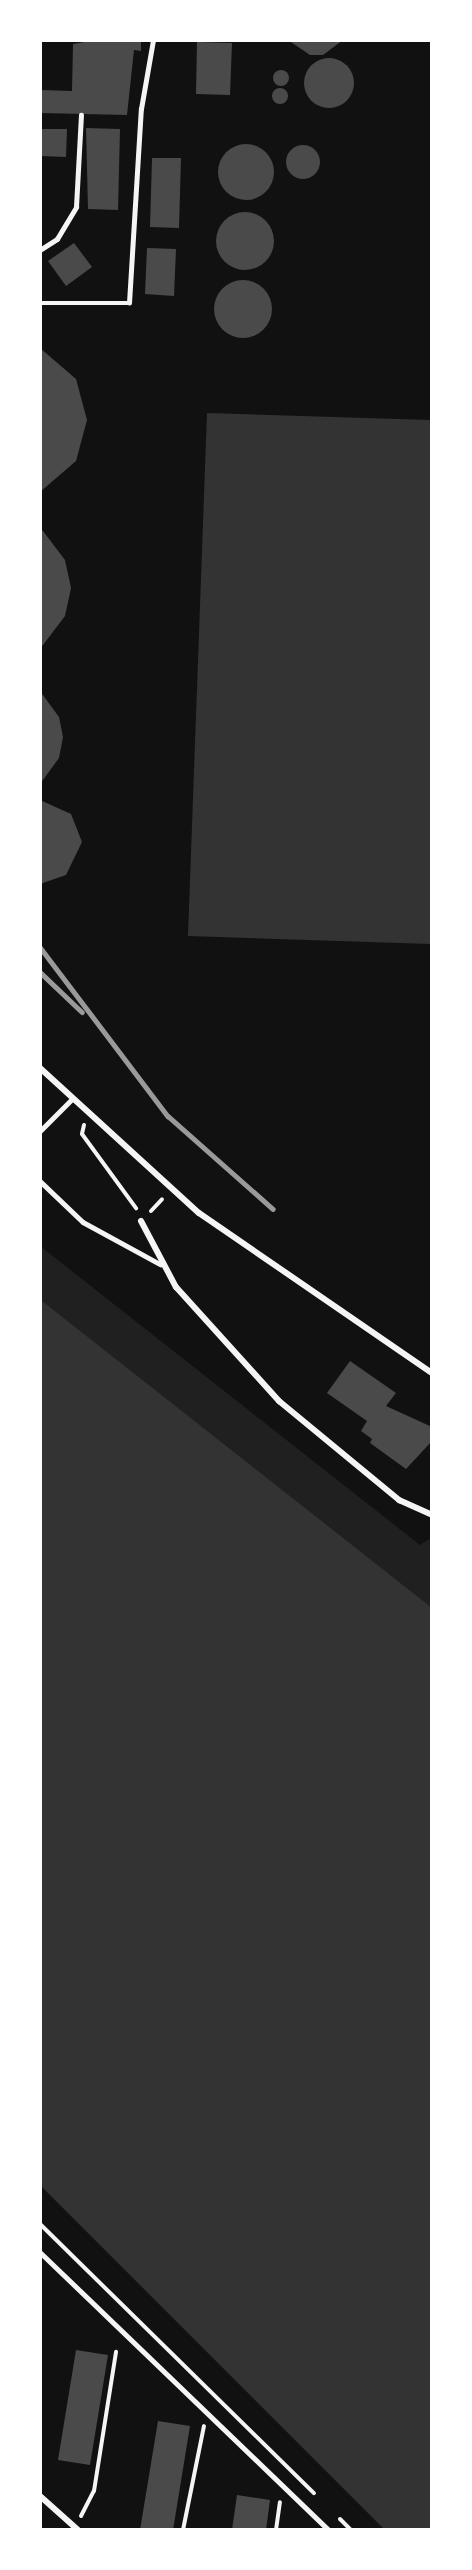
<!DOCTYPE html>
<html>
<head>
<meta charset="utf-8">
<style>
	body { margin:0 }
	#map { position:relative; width:472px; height:2570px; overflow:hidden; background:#111; font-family:Helvetica,sans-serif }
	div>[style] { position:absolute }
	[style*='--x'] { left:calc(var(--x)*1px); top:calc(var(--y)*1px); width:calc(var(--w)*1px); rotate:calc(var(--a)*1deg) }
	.green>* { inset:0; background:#202020 }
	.water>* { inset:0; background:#333 }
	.building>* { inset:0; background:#4a4a4a }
	.round { border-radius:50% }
	.path>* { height:4px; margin:-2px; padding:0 2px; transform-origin:2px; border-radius:2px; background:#f5f5f5 }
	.service>* { height:4.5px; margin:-2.25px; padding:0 2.25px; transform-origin:2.25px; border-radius:2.25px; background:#f5f5f5 }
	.minor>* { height:6px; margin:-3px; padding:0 3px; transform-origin:3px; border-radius:3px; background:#f5f5f5 }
	.rail>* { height:4.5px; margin:-2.25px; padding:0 2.25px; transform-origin:2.25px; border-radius:2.25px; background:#9a9a9a }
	span { translate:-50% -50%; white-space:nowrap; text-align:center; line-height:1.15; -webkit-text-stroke:4.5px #fff; paint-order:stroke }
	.frame { position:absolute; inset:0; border:42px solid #fff; pointer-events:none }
</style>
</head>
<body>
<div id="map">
	<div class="green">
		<i style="clip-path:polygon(40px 1246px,420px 1545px,431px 1538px,431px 1607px,41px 1300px)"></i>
	</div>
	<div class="water">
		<i style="clip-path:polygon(207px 413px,431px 420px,431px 944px,188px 936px)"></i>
		<i style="clip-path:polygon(41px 1300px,431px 1607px,431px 2529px,384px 2529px,41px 2186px)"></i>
	</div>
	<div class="building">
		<i style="clip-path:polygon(97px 40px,141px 40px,141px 51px,134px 50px,127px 115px,40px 113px,40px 90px,72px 91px,73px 44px)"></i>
		<i style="clip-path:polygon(288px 40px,343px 40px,323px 55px,310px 55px)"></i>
		<i style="clip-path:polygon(197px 42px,232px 43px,230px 95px,196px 94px)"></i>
		<i class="round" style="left:304px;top:58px;width:50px;height:50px"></i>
		<i class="round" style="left:273px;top:70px;width:16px;height:16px"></i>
		<i class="round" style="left:272px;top:88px;width:16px;height:16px"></i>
		<i style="clip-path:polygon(86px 128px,120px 129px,118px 210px,88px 209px)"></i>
		<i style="clip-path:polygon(40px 129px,67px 129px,66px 157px,40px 156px)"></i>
		<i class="round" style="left:218px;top:144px;width:56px;height:56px"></i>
		<i class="round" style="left:286px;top:145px;width:34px;height:34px"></i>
		<i style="clip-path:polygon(152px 158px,181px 158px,179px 228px,150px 227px)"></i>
		<i class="round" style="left:216px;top:212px;width:58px;height:58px"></i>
		<i style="clip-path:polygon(74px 243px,92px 267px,66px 286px,48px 261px)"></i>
		<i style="clip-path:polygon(147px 248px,176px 249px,174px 296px,145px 294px)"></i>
		<i class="round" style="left:214px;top:280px;width:58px;height:58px"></i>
		<i style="clip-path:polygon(40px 348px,76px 379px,87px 420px,76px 461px,40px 492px)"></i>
		<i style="clip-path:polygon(40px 527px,65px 560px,71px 588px,65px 616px,40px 649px)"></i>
		<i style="clip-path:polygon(40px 691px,59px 717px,63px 737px,59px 758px,40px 784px)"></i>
		<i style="clip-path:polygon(40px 800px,71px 814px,82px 842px,66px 875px,40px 884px)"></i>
		<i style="clip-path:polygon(350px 1361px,396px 1393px,386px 1406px,432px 1427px,432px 1441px,406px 1469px,370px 1443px,372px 1439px,361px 1431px,367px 1421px,327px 1393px)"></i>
		<i style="clip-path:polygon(76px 2350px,108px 2355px,90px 2465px,58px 2460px)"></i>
		<i style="clip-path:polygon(158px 2421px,190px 2426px,173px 2530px,140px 2530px)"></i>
		<i style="clip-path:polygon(237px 2495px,270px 2500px,266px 2530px,232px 2530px)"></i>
	</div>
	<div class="path">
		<i style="--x:84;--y:1125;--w:9;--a:103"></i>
		<i style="--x:82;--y:1134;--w:92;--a:53.9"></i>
		<i style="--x:151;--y:1211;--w:16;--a:-47"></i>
		<i style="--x:40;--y:2224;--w:384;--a:44.5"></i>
		<i style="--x:81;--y:2516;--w:28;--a:-63"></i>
		<i style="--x:94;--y:2491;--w:141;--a:-81"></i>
		<i style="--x:340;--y:2519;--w:16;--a:45"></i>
		<i style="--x:183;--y:2530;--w:106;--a:-78.6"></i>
		<i style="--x:276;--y:2530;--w:28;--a:-82"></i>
	</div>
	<div class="service">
		<i style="--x:40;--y:250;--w:20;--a:-33"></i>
		<i style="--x:57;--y:239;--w:37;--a:-59"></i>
		<i style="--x:76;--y:207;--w:92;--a:-86.9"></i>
		<i style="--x:40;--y:303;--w:89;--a:0"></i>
		<i style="--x:129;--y:303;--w:194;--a:-86.5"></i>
		<i style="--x:141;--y:109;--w:70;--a:-80.1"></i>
		<i style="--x:40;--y:1131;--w:45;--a:-45"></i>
		<i style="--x:40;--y:1181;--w:59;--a:43.6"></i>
		<i style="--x:83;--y:1222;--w:88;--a:28.6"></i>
		<i style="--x:40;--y:2252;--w:401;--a:43.9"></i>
	</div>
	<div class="minor">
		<i style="--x:40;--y:1068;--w:215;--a:42.4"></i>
		<i style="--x:199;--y:1213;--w:283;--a:34.5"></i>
		<i style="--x:141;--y:1221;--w:75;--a:62.1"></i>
		<i style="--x:176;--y:1287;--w:154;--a:47.9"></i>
		<i style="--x:279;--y:1401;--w:156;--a:39.5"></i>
		<i style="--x:399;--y:1500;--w:36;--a:24"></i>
		<i style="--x:40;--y:2496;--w:51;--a:41.8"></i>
	</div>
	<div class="rail">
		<i style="--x:40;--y:947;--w:212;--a:52.9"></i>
		<i style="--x:168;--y:1116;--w:140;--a:41.5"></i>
		<i style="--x:40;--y:972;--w:58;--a:43.6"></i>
	</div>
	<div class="frame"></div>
</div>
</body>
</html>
